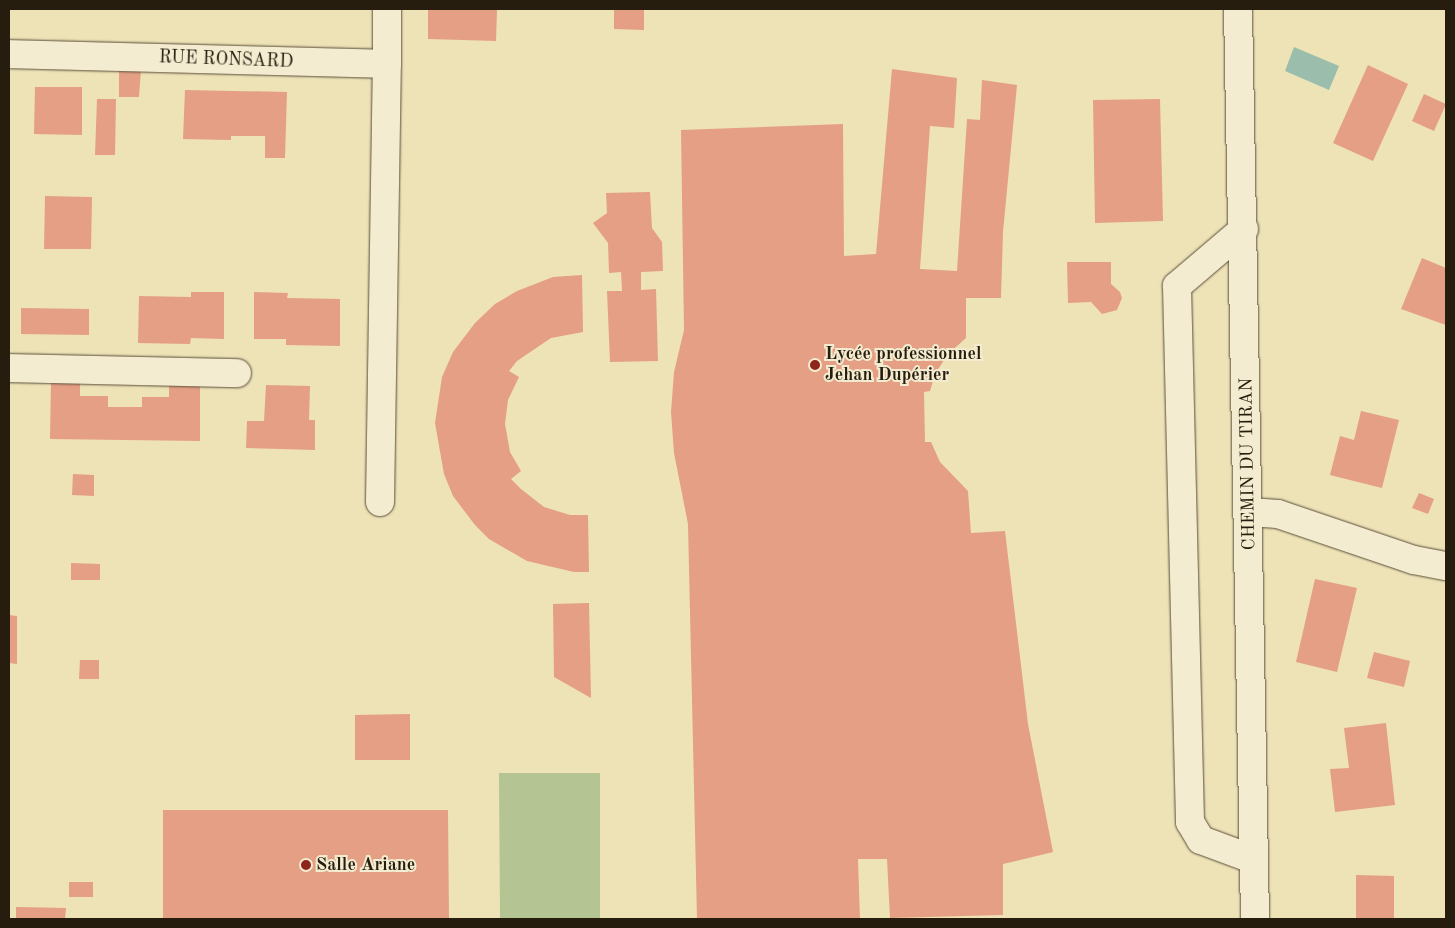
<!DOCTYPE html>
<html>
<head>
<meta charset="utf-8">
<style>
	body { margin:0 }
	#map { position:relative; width:1455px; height:928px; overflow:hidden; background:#eee2b7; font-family:"Old Standard TT",serif }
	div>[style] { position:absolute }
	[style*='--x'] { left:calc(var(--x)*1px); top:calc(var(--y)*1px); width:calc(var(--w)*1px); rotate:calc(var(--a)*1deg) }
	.green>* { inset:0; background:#b4c492 }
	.water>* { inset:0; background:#9abeab }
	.building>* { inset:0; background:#e49f84 }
	.roads { filter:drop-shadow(0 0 1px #594e39) drop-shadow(0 0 1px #594e39) }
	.minor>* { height:28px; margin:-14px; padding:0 14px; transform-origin:14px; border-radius:14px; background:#f4ecd0 }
	.dots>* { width:14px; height:14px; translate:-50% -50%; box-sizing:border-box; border:2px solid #f4ecd0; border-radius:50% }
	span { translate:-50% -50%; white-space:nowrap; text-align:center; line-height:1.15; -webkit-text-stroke:4px #f4ecd0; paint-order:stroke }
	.street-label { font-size:18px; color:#271d0f }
	.poi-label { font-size:18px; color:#271d0f; font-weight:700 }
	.left { translate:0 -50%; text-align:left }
	.frame { position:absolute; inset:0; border:10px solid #271d0f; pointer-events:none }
</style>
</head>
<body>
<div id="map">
	<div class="green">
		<i style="clip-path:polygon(499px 773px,600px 773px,600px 919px,500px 919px)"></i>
	</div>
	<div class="water">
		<i style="clip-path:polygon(1294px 47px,1339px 66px,1329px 90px,1285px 71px)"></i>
	</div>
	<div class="building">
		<i style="clip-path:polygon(428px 9px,497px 9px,496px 41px,428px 39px)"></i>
		<i style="clip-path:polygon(614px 9px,644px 9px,644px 30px,614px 29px)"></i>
		<i style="clip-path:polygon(1368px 65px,1408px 84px,1373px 161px,1333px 143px)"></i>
		<i style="clip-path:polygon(119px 69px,141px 69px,139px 97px,119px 97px)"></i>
		<i style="clip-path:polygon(892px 69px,957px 78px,954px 128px,930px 126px,920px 269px,957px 271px,967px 119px,980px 120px,982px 80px,1017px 85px,1003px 232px,1001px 298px,966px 298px,966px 338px,948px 354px,935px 374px,930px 391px,924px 392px,925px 442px,931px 442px,940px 462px,968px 491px,971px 533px,1005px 531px,1028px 724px,1053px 852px,1003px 864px,1003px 915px,890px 918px,887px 859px,858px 859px,860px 919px,697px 919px,688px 524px,674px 453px,671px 412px,674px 372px,684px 330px,681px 130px,843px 124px,844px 256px,876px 254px)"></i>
		<i style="clip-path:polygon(35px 87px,82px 87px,82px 135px,34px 134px)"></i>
		<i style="clip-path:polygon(185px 90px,287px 92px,285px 158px,265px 158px,265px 136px,231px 136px,231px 140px,183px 139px)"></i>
		<i style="clip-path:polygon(1424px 94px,1446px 104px,1434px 131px,1412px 121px)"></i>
		<i style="clip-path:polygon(97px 99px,116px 99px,115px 155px,95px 155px)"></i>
		<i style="clip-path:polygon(1160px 99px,1163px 221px,1095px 223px,1093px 100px)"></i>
		<i style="clip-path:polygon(650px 192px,652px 228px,662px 242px,663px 271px,641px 272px,641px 290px,656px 289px,658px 361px,610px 362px,607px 291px,622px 291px,621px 272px,609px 273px,608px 243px,593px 223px,607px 213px,606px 193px)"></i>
		<i style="clip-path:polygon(45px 196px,92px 197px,91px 249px,44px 249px)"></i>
		<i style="clip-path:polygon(1422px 258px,1446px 268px,1446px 325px,1401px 309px)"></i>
		<i style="clip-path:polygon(1067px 262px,1111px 262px,1111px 284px,1120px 292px,1122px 298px,1117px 310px,1102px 314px,1091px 302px,1068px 303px)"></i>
		<i style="clip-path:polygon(582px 275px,583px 332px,551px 338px,517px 361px,509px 371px,519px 377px,508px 400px,505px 424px,510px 452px,521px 471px,511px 479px,521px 489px,544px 507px,570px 515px,588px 515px,589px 572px,574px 572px,527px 561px,489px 539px,475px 525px,453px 496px,444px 474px,435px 423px,442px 377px,453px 352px,475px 323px,495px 304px,517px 291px,553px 277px)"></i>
		<i style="clip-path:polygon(191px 292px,224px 292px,224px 339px,191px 338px,190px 344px,138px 343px,139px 296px,191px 297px)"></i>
		<i style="clip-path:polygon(254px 292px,288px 293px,287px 298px,340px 299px,340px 346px,286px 345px,286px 339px,254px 339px)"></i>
		<i style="clip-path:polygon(21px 308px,89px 309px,89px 335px,21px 334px)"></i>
		<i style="clip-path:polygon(51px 380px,80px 380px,80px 396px,108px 396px,108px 407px,142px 407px,142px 397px,169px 397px,169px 382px,200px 383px,200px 441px,50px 439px)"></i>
		<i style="clip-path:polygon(266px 385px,310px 386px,309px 420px,315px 420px,315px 450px,246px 448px,247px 421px,264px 421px)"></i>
		<i style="clip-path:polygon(1361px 411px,1399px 420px,1382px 488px,1330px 475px,1340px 436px,1354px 440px)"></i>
		<i style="clip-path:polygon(73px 474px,94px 475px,94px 496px,72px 495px)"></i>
		<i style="clip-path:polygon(1419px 493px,1434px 499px,1428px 514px,1412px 508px)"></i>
		<i style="clip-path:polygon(71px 563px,100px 564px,100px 580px,71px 580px)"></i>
		<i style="clip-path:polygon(1315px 579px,1357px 588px,1337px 672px,1296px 662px)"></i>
		<i style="clip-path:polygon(589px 603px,591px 698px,554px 677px,553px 604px)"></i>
		<i style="clip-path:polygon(9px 615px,17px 616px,17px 664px,9px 663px)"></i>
		<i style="clip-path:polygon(1374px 652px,1410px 661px,1404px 687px,1367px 678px)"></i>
		<i style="clip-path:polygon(80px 660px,99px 660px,99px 679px,79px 679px)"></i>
		<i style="clip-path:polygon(410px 714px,410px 760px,355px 760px,355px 715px)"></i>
		<i style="clip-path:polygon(1386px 723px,1395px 805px,1335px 812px,1330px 769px,1349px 768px,1344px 728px)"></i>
		<i style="clip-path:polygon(163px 810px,448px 810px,449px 919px,163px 919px)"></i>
		<i style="clip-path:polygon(1356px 875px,1394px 876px,1394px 919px,1356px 919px)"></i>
		<i style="clip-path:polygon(69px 882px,93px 882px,93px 897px,69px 897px)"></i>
		<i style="clip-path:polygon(16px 907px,66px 908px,65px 919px,16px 919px)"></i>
	</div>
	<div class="roads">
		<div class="minor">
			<i style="--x:1238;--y:9;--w:910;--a:88.93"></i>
			<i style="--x:9;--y:54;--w:378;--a:1.5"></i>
			<i style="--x:387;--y:64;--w:55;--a:-90"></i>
			<i style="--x:1244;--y:229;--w:88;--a:139.6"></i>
			<i style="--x:1177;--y:286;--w:536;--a:88.61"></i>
			<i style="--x:1190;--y:822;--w:21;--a:59"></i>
			<i style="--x:1201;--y:840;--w:54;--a:20.4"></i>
			<i style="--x:9;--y:368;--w:228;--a:1.3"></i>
			<i style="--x:380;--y:502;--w:438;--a:-89.1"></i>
			<i style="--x:1249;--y:512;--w:29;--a:4"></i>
			<i style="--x:1278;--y:514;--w:144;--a:18.7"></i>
			<i style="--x:1414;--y:560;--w:33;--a:11"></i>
		</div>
	</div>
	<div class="dots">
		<i style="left:815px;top:365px;background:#8f2418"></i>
		<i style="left:306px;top:865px;background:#8f2418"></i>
	</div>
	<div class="street-label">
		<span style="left:226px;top:60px;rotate:2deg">RUE RONSARD</span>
		<span style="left:1248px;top:464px;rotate:-91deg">CHEMIN DU TIRAN</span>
	</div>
	<div class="poi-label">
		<span class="left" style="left:825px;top:365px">Lycée professionnel<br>Jehan Dupérier</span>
		<span class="left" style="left:316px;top:865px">Salle Ariane</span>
	</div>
	<div class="frame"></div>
</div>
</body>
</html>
